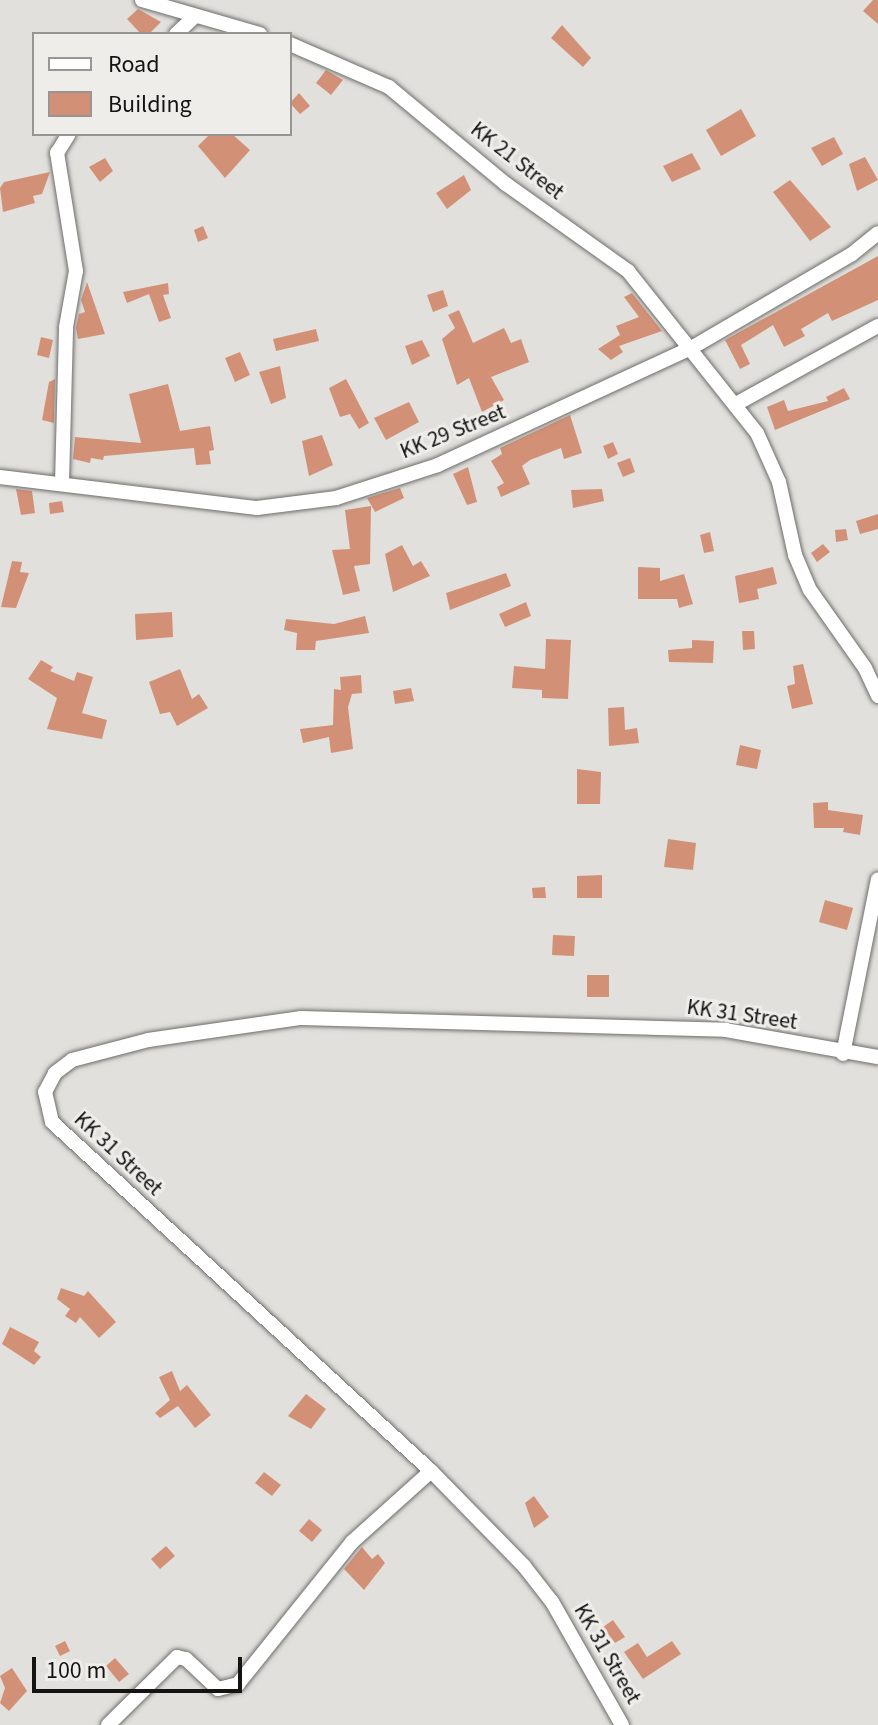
<!DOCTYPE html>
<html>
<head>
<meta charset="utf-8">
<style>
	body { margin:0 }
	#map { position:relative; width:878px; height:1725px; overflow:hidden; background:#e1e0dc; font-family:"Source Sans 3",sans-serif }
	div>[style] { position:absolute }
	[style*='--x'] { left:calc(var(--x)*1px); top:calc(var(--y)*1px); width:calc(var(--w)*1px); rotate:calc(var(--a)*1deg) }
	.building>* { inset:0; background:#d29177 }
	.roads { filter:drop-shadow(0 0 2px #6e6d6a) drop-shadow(0 0 2px #6e6d6a) }
	.minor>* { height:14px; margin:-7px; padding:0 7px; transform-origin:7px; border-radius:7px; background:#fff }
	span { translate:-50% -50%; white-space:nowrap; text-align:center; line-height:1.15; -webkit-text-stroke:6px #eeede9; paint-order:stroke }
	.street-label { font-size:22px; color:#151413 }
	.legend { position:absolute; left:32px; top:32px; width:260px; height:104px; box-sizing:border-box; background:#eeede9; border:2px solid #979693; margin:0; padding:10px 14px; list-style:none; font-size:24px; color:#151413 }
	.legend li { display:flex; align-items:center; gap:16px; height:40px }
	.legend b { width:40px; border:2px solid #979693 }
	.scale { position:absolute; left:32px; top:1657px; width:210px; height:36px; box-sizing:border-box; border:4px solid #151413; border-top:0; padding-left:10px; font-size:24px; line-height:28px; white-space:nowrap; color:#151413; -webkit-text-stroke:6px #eeede9; paint-order:stroke }
</style>
</head>
<body>
<div id="map">
	<div class="building">
		<i style="clip-path:polygon(873px 0,878px 0,878px 24px,863px 11px)"></i>
		<i style="clip-path:polygon(138px 9px,161px 22px,149px 34px,141px 34px,127px 19px)"></i>
		<i style="clip-path:polygon(562px 25px,591px 58px,583px 67px,551px 38px)"></i>
		<i style="clip-path:polygon(326px 70px,343px 80px,331px 95px,316px 83px)"></i>
		<i style="clip-path:polygon(299px 93px,310px 106px,300px 114px,290px 103px)"></i>
		<i style="clip-path:polygon(741px 109px,756px 136px,721px 156px,706px 130px)"></i>
		<i style="clip-path:polygon(210px 134px,232px 134px,250px 150px,225px 178px,198px 146px)"></i>
		<i style="clip-path:polygon(834px 137px,843px 154px,822px 166px,811px 148px)"></i>
		<i style="clip-path:polygon(692px 153px,701px 169px,672px 182px,663px 166px)"></i>
		<i style="clip-path:polygon(865px 157px,878px 180px,857px 191px,849px 164px)"></i>
		<i style="clip-path:polygon(105px 158px,113px 171px,100px 182px,89px 167px)"></i>
		<i style="clip-path:polygon(50px 172px,42px 194px,33px 196px,35px 203px,3px 212px,0 188px,4px 182px)"></i>
		<i style="clip-path:polygon(464px 175px,471px 190px,447px 209px,436px 193px)"></i>
		<i style="clip-path:polygon(790px 180px,831px 227px,810px 241px,773px 192px)"></i>
		<i style="clip-path:polygon(203px 226px,208px 238px,198px 242px,194px 230px)"></i>
		<i style="clip-path:polygon(878px 256px,878px 300px,832px 321px,828px 313px,801px 329px,805px 336px,784px 347px,773px 325px,741px 345px,750px 364px,740px 369px,725px 340px)"></i>
		<i style="clip-path:polygon(87px 282px,105px 334px,78px 339px,76px 328px,79px 314px,85px 312px,81px 300px)"></i>
		<i style="clip-path:polygon(168px 283px,169px 294px,163px 295px,171px 318px,159px 322px,149px 294px,127px 303px,123px 292px)"></i>
		<i style="clip-path:polygon(443px 290px,448px 306px,433px 312px,427px 295px)"></i>
		<i style="clip-path:polygon(632px 293px,662px 331px,619px 346px,623px 352px,611px 360px,598px 349px,620px 335px,616px 326px,639px 317px,624px 297px)"></i>
		<i style="clip-path:polygon(459px 310px,473px 343px,504px 328px,511px 343px,521px 339px,529px 362px,491px 377px,504px 400px,482px 412px,469px 378px,457px 385px,442px 339px,455px 328px,448px 315px)"></i>
		<i style="clip-path:polygon(316px 329px,319px 341px,276px 351px,273px 339px)"></i>
		<i style="clip-path:polygon(41px 337px,53px 340px,49px 358px,37px 355px)"></i>
		<i style="clip-path:polygon(422px 340px,430px 356px,412px 365px,405px 346px)"></i>
		<i style="clip-path:polygon(240px 352px,250px 375px,235px 382px,225px 358px)"></i>
		<i style="clip-path:polygon(280px 366px,286px 398px,271px 404px,259px 372px)"></i>
		<i style="clip-path:polygon(55px 379px,54px 423px,42px 420px,49px 382px)"></i>
		<i style="clip-path:polygon(346px 379px,369px 423px,359px 429px,350px 414px,340px 417px,329px 388px)"></i>
		<i style="clip-path:polygon(168px 384px,180px 431px,210px 426px,214px 450px,209px 451px,211px 464px,196px 465px,194px 448px,104px 456px,103px 460px,91px 458px,90px 463px,73px 459px,75px 437px,141px 443px,129px 394px)"></i>
		<i style="clip-path:polygon(844px 388px,850px 399px,775px 430px,767px 407px,784px 400px,788px 411px,828px 401px,826px 397px)"></i>
		<i style="clip-path:polygon(409px 402px,419px 422px,386px 440px,374px 418px)"></i>
		<i style="clip-path:polygon(570px 415px,582px 453px,564px 459px,561px 448px,530px 460px,522px 466px,530px 484px,501px 497px,497px 487px,504px 483px,491px 461px,502px 454px,500px 448px)"></i>
		<i style="clip-path:polygon(322px 435px,333px 465px,309px 476px,302px 441px)"></i>
		<i style="clip-path:polygon(613px 442px,618px 454px,608px 459px,603px 446px)"></i>
		<i style="clip-path:polygon(630px 458px,635px 472px,623px 477px,617px 463px)"></i>
		<i style="clip-path:polygon(468px 467px,477px 502px,467px 505px,453px 474px)"></i>
		<i style="clip-path:polygon(400px 488px,404px 498px,375px 512px,367px 498px)"></i>
		<i style="clip-path:polygon(16px 489px,32px 491px,35px 513px,21px 515px)"></i>
		<i style="clip-path:polygon(602px 489px,604px 501px,573px 508px,571px 490px)"></i>
		<i style="clip-path:polygon(62px 501px,64px 512px,50px 514px,49px 503px)"></i>
		<i style="clip-path:polygon(371px 506px,370px 564px,354px 566px,360px 591px,343px 595px,332px 550px,350px 549px,345px 510px)"></i>
		<i style="clip-path:polygon(878px 514px,878px 529px,860px 534px,856px 521px)"></i>
		<i style="clip-path:polygon(846px 529px,848px 540px,836px 542px,835px 530px)"></i>
		<i style="clip-path:polygon(710px 532px,714px 551px,704px 553px,700px 535px)"></i>
		<i style="clip-path:polygon(823px 544px,830px 552px,817px 562px,811px 553px)"></i>
		<i style="clip-path:polygon(402px 545px,413px 566px,421px 561px,430px 576px,393px 592px,385px 554px)"></i>
		<i style="clip-path:polygon(12px 561px,22px 562px,20px 572px,29px 573px,16px 608px,1px 607px)"></i>
		<i style="clip-path:polygon(638px 567px,660px 568px,660px 581px,684px 574px,693px 604px,679px 608px,677px 599px,638px 599px)"></i>
		<i style="clip-path:polygon(773px 567px,777px 584px,757px 589px,759px 599px,739px 603px,735px 576px)"></i>
		<i style="clip-path:polygon(506px 573px,511px 586px,450px 610px,446px 593px)"></i>
		<i style="clip-path:polygon(526px 602px,531px 616px,505px 627px,499px 614px)"></i>
		<i style="clip-path:polygon(172px 612px,173px 637px,136px 640px,135px 614px)"></i>
		<i style="clip-path:polygon(365px 616px,369px 633px,316px 641px,315px 650px,296px 650px,297px 633px,284px 630px,286px 619px,334px 624px)"></i>
		<i style="clip-path:polygon(742px 631px,754px 631px,755px 649px,743px 650px)"></i>
		<i style="clip-path:polygon(546px 639px,571px 640px,568px 699px,542px 698px,542px 690px,512px 688px,514px 666px,545px 669px)"></i>
		<i style="clip-path:polygon(692px 640px,714px 641px,713px 663px,669px 662px,668px 650px,692px 648px)"></i>
		<i style="clip-path:polygon(41px 660px,53px 667px,50px 671px,74px 681px,77px 672px,93px 677px,82px 713px,107px 720px,102px 739px,47px 729px,57px 698px,28px 679px)"></i>
		<i style="clip-path:polygon(803px 664px,813px 704px,792px 709px,787px 686px,795px 684px,793px 666px)"></i>
		<i style="clip-path:polygon(180px 669px,192px 699px,199px 694px,208px 708px,177px 726px,170px 712px,160px 714px,149px 682px)"></i>
		<i style="clip-path:polygon(361px 675px,362px 693px,352px 694px,348px 707px,353px 749px,331px 753px,329px 737px,303px 743px,300px 729px,333px 725px,334px 689px,341px 690px,340px 677px)"></i>
		<i style="clip-path:polygon(411px 688px,414px 701px,395px 704px,393px 691px)"></i>
		<i style="clip-path:polygon(624px 707px,625px 730px,637px 728px,639px 743px,609px 746px,608px 708px)"></i>
		<i style="clip-path:polygon(740px 745px,761px 750px,757px 769px,736px 765px)"></i>
		<i style="clip-path:polygon(577px 769px,601px 772px,600px 804px,577px 804px)"></i>
		<i style="clip-path:polygon(828px 802px,828px 810px,863px 815px,860px 835px,843px 832px,844px 828px,814px 828px,813px 803px)"></i>
		<i style="clip-path:polygon(668px 839px,696px 843px,693px 870px,664px 867px)"></i>
		<i style="clip-path:polygon(602px 875px,602px 898px,577px 898px,577px 876px)"></i>
		<i style="clip-path:polygon(545px 887px,546px 898px,533px 898px,532px 888px)"></i>
		<i style="clip-path:polygon(825px 900px,853px 908px,847px 930px,819px 922px)"></i>
		<i style="clip-path:polygon(553px 935px,575px 936px,574px 956px,552px 955px)"></i>
		<i style="clip-path:polygon(587px 975px,609px 975px,609px 997px,587px 997px)"></i>
		<i style="clip-path:polygon(61px 1288px,84px 1296px,88px 1291px,116px 1322px,99px 1338px,80px 1317px,76px 1323px,65px 1316px,70px 1309px,57px 1299px)"></i>
		<i style="clip-path:polygon(10px 1327px,39px 1342px,34px 1351px,41px 1357px,34px 1365px,2px 1344px)"></i>
		<i style="clip-path:polygon(172px 1371px,180px 1391px,187px 1385px,211px 1415px,195px 1428px,178px 1406px,160px 1418px,155px 1413px,170px 1400px,159px 1377px)"></i>
		<i style="clip-path:polygon(306px 1394px,326px 1409px,311px 1429px,288px 1416px)"></i>
		<i style="clip-path:polygon(264px 1472px,281px 1485px,272px 1496px,255px 1483px)"></i>
		<i style="clip-path:polygon(534px 1496px,549px 1517px,534px 1528px,525px 1503px)"></i>
		<i style="clip-path:polygon(309px 1519px,322px 1530px,312px 1542px,299px 1531px)"></i>
		<i style="clip-path:polygon(166px 1546px,175px 1556px,160px 1569px,151px 1559px)"></i>
		<i style="clip-path:polygon(362px 1547px,372px 1559px,378px 1554px,385px 1563px,364px 1590px,344px 1569px)"></i>
		<i style="clip-path:polygon(613px 1620px,625px 1637px,615px 1643px,603px 1627px)"></i>
		<i style="clip-path:polygon(65px 1641px,70px 1651px,60px 1656px,55px 1646px)"></i>
		<i style="clip-path:polygon(672px 1641px,681px 1654px,643px 1679px,624px 1652px,638px 1643px,647px 1657px)"></i>
		<i style="clip-path:polygon(115px 1658px,129px 1674px,119px 1682px,106px 1666px)"></i>
		<i style="clip-path:polygon(12px 1668px,27px 1691px,9px 1711px,0 1703px,5px 1688px,0 1676px)"></i>
	</div>
	<div class="roads">
		<div class="minor">
			<i style="--x:142;--y:0;--w:123;--a:16.1"></i>
			<i style="--x:176;--y:34;--w:25;--a:-43"></i>
			<i style="--x:290;--y:44;--w:108;--a:23.5"></i>
			<i style="--x:389;--y:87;--w:152;--a:39.7"></i>
			<i style="--x:506;--y:184;--w:150;--a:35.5"></i>
			<i style="--x:628;--y:271;--w:207;--a:51.5"></i>
			<i style="--x:757;--y:433;--w:54;--a:65.8"></i>
			<i style="--x:779;--y:482;--w:75;--a:77.6"></i>
			<i style="--x:795;--y:555;--w:38;--a:67"></i>
			<i style="--x:810;--y:590;--w:95;--a:54.8"></i>
			<i style="--x:865;--y:668;--w:31;--a:65"></i>
			<i style="--x:736;--y:404;--w:162;--a:-28.8"></i>
			<i style="--x:0;--y:477;--w:259;--a:6.9"></i>
			<i style="--x:257;--y:508;--w:80;--a:-7.2"></i>
			<i style="--x:336;--y:498;--w:107;--a:-17.9"></i>
			<i style="--x:438;--y:465;--w:281;--a:-24.8"></i>
			<i style="--x:693;--y:347;--w:184;--a:-30.3"></i>
			<i style="--x:852;--y:254;--w:33;--a:-39"></i>
			<i style="--x:62;--y:483;--w:156;--a:-88.5"></i>
			<i style="--x:66;--y:327;--w:57;--a:-79.9"></i>
			<i style="--x:76;--y:271;--w:120;--a:-99.1"></i>
			<i style="--x:57;--y:153;--w:22;--a:-58"></i>
			<i style="--x:843;--y:1054;--w:178;--a:-78.7"></i>
			<i style="--x:108;--y:1725;--w:97;--a:-44.6"></i>
			<i style="--x:177;--y:1657;--w:9;--a:13"></i>
			<i style="--x:186;--y:1659;--w:44;--a:43.2"></i>
			<i style="--x:218;--y:1689;--w:21;--a:-14"></i>
			<i style="--x:238;--y:1684;--w:182;--a:-51.2"></i>
			<i style="--x:352;--y:1542;--w:106;--a:-41.9"></i>
			<i style="--x:622;--y:1725;--w:142;--a:-119.6"></i>
			<i style="--x:552;--y:1602;--w:46;--a:-127.9"></i>
			<i style="--x:524;--y:1566;--w:133;--a:-134.4"></i>
			<i style="--x:431;--y:1471;--w:515;--a:-137.36"></i>
			<i style="--x:52;--y:1122;--w:31;--a:-103"></i>
			<i style="--x:45;--y:1092;--w:21;--a:-62"></i>
			<i style="--x:55;--y:1073;--w:21;--a:-37"></i>
			<i style="--x:72;--y:1060;--w:79;--a:-14.7"></i>
			<i style="--x:148;--y:1040;--w:155;--a:-8.2"></i>
			<i style="--x:301;--y:1018;--w:425;--a:1.6"></i>
			<i style="--x:726;--y:1030;--w:154;--a:10.1"></i>
		</div>
	</div>
	<div class="street-label">
		<span style="left:517px;top:161px;rotate:38deg">KK 21 Street</span>
		<span style="left:453px;top:432px;rotate:-22deg">KK 29 Street</span>
		<span style="left:742px;top:1015px;rotate:8deg">KK 31 Street</span>
		<span style="left:118px;top:1154px;rotate:43deg">KK 31 Street</span>
		<span style="left:607px;top:1654px;rotate:60deg">KK 31 Street</span>
	</div>
	<ul class="legend">
	<li><b style="height:10px;background:#fff"></b>Road</li>
	<li><b style="height:22px;background:#d29177"></b>Building</li>
	</ul>
	<div class="scale">100 m</div>
</div>
</body>
</html>
